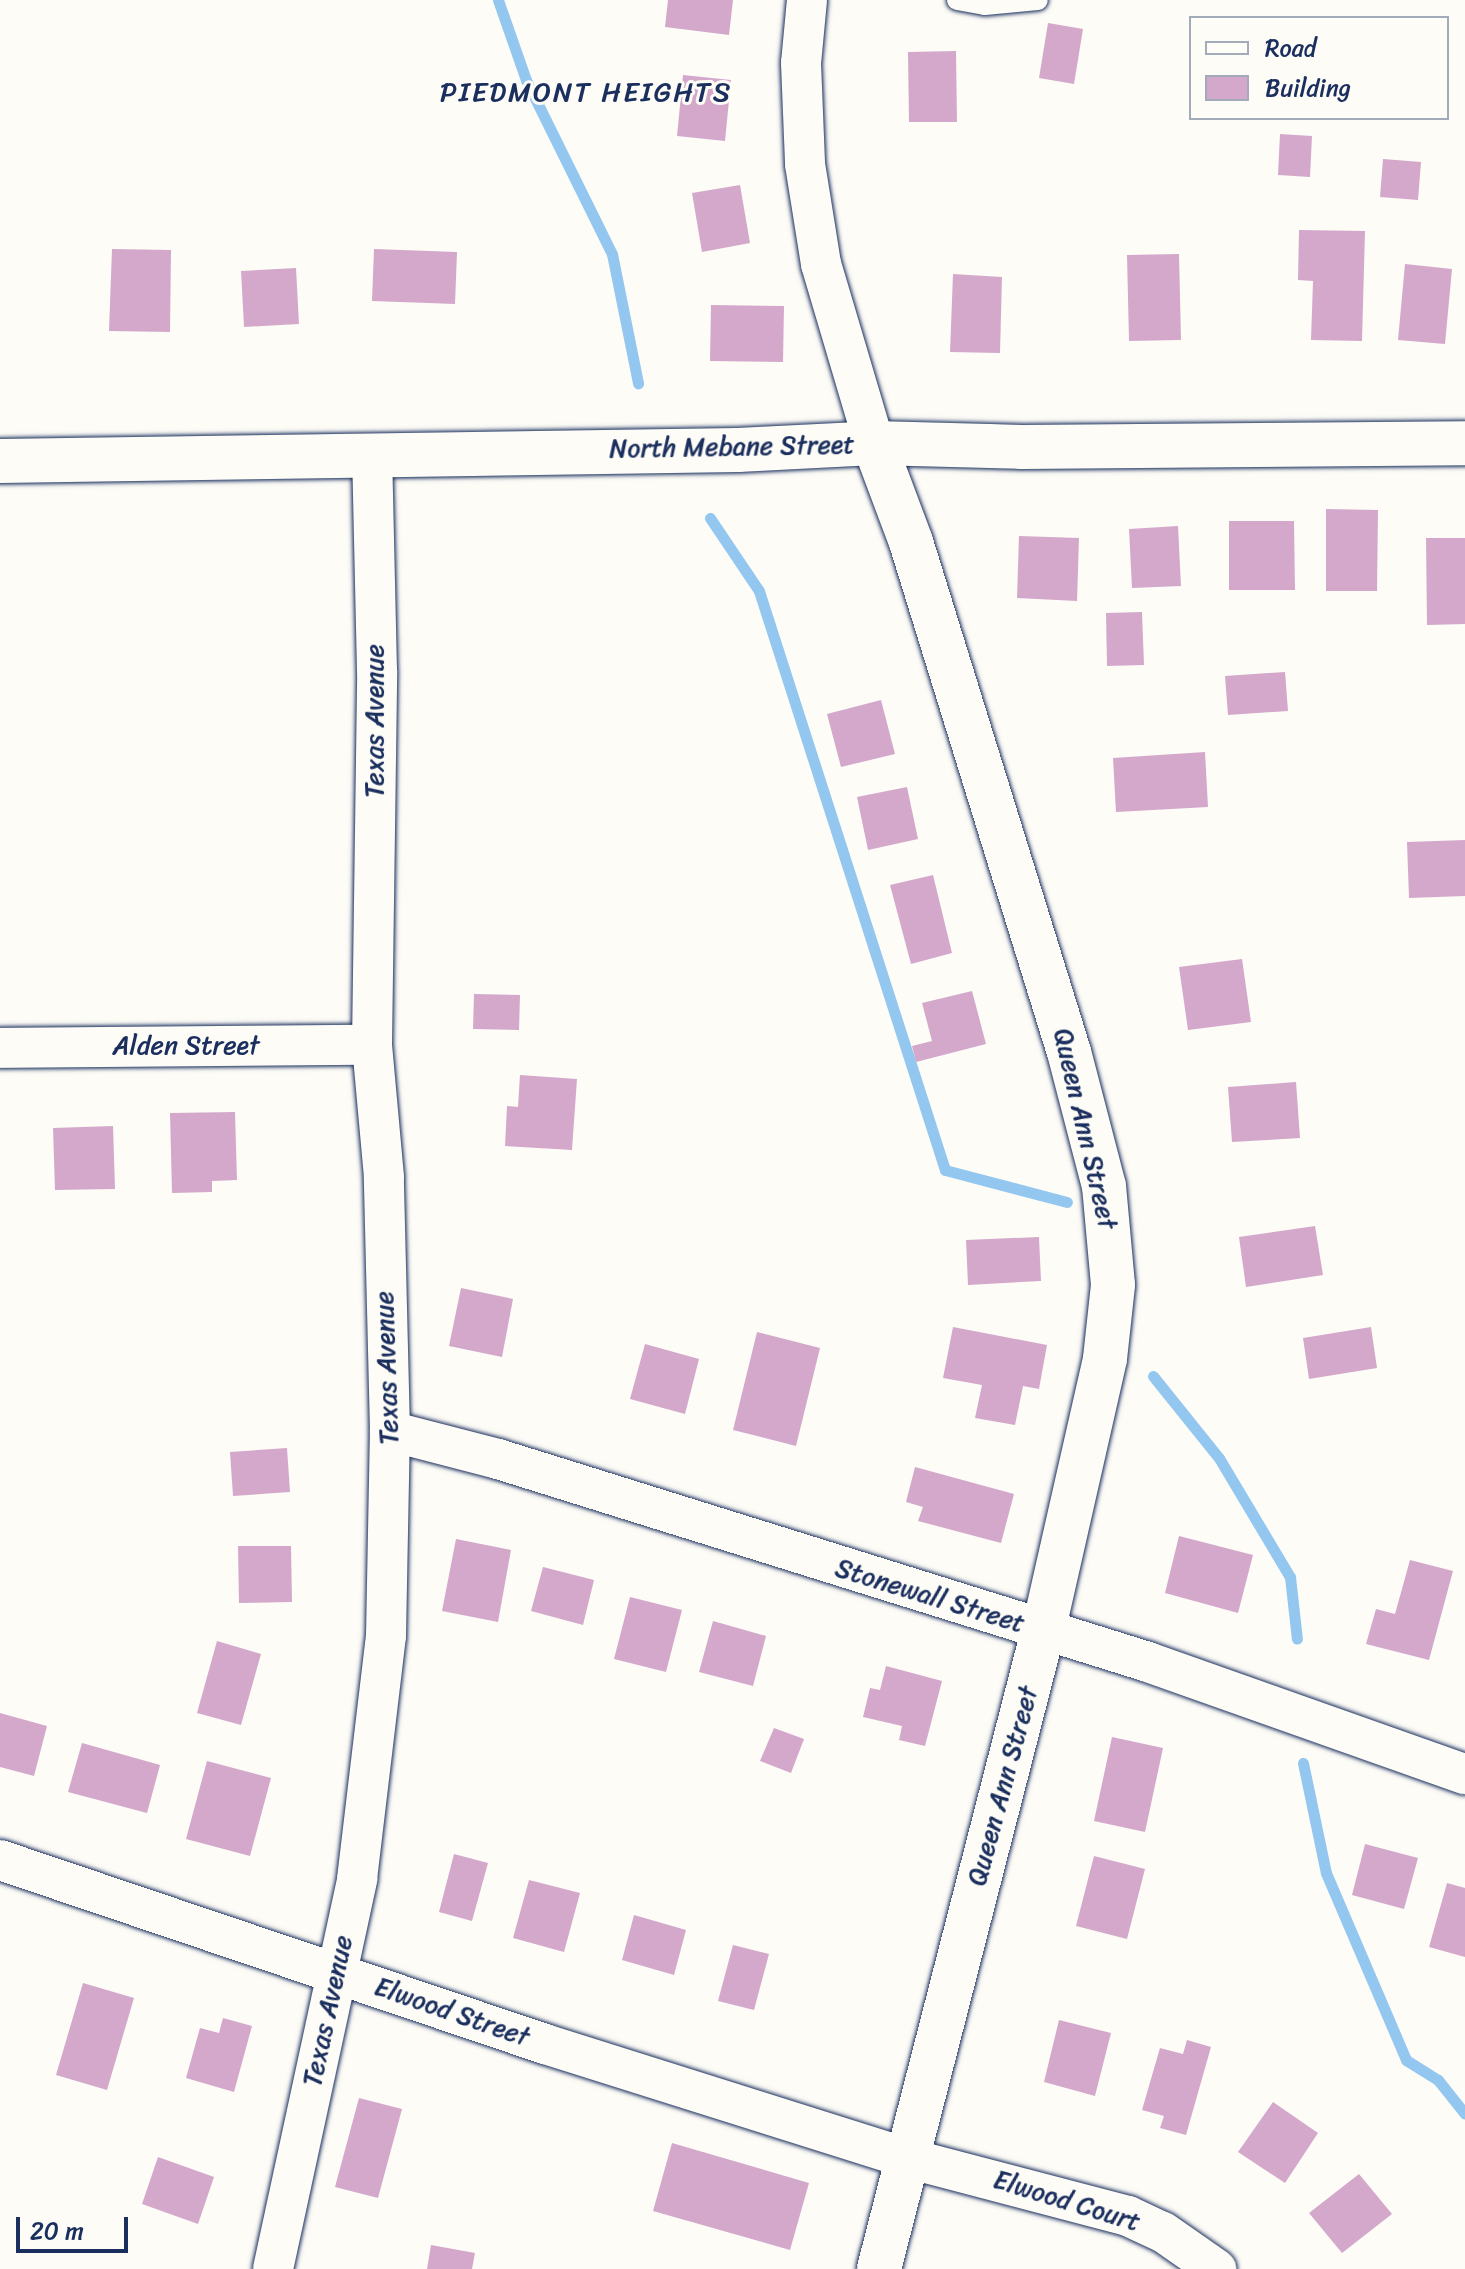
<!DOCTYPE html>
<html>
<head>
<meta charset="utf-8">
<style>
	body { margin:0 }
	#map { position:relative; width:1465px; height:2269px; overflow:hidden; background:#fdfcf7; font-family:Sriracha,sans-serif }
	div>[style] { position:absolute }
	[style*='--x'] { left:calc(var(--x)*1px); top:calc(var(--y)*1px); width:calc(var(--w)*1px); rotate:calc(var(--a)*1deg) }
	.stream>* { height:11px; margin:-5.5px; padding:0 5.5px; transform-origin:5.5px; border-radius:5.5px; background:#93c7f0 }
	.building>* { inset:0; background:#d4a8cb }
	.roads { filter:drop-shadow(0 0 2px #1b2f5e) drop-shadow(0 0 2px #1b2f5e) }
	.service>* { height:20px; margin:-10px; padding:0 10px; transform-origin:10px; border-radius:10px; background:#fdfcf7 }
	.minor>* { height:40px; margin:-20px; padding:0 20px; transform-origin:20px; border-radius:20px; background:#fdfcf7 }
	.tertiary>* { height:44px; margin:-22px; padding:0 22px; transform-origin:22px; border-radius:22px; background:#fdfcf7 }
	.secondary>* { height:44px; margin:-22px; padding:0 22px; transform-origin:22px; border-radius:22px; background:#fdfcf7 }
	span { translate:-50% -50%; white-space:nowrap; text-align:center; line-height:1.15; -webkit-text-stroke:6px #fdfcf7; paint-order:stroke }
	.street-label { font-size:26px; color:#1b2f5e }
	.neighbourhood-label { font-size:28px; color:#1b2f5e; letter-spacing:2px }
	.legend { position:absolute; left:1189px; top:16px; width:260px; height:104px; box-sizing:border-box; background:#fdfcf7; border:2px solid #a3aaba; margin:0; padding:10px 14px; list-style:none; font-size:24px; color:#1b2f5e }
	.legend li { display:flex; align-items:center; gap:16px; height:40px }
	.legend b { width:40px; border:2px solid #a3aaba }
	.scale { position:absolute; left:16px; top:2217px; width:112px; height:36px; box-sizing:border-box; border:4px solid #1b2f5e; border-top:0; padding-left:10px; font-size:24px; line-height:28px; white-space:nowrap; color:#1b2f5e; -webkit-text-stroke:6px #fdfcf7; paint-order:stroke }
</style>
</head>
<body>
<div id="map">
	<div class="stream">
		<i style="--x:498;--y:0;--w:85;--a:70.7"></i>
		<i style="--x:526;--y:80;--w:194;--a:63.7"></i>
		<i style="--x:612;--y:254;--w:132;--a:78.6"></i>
		<i style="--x:710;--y:518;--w:88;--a:56.1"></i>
		<i style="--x:759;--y:591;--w:608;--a:72.19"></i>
		<i style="--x:945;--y:1170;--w:126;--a:14.7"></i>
		<i style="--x:1153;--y:1376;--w:105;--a:51.2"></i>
		<i style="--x:1219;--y:1458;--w:139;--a:59.2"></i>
		<i style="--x:1290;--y:1577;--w:62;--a:83.6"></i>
		<i style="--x:1303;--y:1763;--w:112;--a:78.2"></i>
		<i style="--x:1326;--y:1873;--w:203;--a:66.8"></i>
		<i style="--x:1406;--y:2060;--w:38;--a:32"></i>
		<i style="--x:1438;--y:2080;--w:43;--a:51.5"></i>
	</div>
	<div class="building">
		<i style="clip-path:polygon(668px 0,733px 0,729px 35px,665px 27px)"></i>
		<i style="clip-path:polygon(1048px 23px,1083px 29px,1074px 84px,1039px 78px)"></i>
		<i style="clip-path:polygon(956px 51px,957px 122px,909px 122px,908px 52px)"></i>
		<i style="clip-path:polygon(683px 75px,731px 80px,725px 141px,677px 136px)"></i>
		<i style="clip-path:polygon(1280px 134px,1312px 136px,1310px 177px,1278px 175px)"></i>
		<i style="clip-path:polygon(1383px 159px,1421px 162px,1418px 200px,1380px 197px)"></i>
		<i style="clip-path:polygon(740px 185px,750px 243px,702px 252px,692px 193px)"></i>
		<i style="clip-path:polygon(1299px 230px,1365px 231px,1362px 341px,1311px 340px,1313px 281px,1298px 280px)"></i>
		<i style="clip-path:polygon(112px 249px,171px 250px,170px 332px,109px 331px)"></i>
		<i style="clip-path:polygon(374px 249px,457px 252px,455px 304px,372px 301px)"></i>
		<i style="clip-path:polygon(1179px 254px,1181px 340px,1129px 341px,1127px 255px)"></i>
		<i style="clip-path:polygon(1405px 264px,1452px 269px,1445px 344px,1398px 340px)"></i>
		<i style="clip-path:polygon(296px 268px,299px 324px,244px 327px,241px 271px)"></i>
		<i style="clip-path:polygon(953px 274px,1002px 277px,1000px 353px,950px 352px)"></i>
		<i style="clip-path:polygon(711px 305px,784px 306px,783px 362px,710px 361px)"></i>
		<i style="clip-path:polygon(1326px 509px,1378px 510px,1377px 591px,1326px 591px)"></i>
		<i style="clip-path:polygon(1229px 521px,1294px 521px,1295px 590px,1229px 590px)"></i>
		<i style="clip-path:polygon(1178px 526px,1181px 586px,1132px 588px,1129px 529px)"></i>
		<i style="clip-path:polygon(1019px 536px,1079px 538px,1077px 601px,1017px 598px)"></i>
		<i style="clip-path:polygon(1426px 538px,1465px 538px,1465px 624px,1427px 625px)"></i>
		<i style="clip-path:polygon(1142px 612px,1144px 665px,1107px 666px,1106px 613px)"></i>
		<i style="clip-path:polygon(1285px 672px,1288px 711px,1228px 715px,1225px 676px)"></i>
		<i style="clip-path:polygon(881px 700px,895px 754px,841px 767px,827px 714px)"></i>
		<i style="clip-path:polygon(1205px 752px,1208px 807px,1116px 812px,1113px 758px)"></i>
		<i style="clip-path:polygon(907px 787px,918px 839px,868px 850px,857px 797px)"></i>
		<i style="clip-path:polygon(1465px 840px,1465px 896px,1409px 898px,1407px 842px)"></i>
		<i style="clip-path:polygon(933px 875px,952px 953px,911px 964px,890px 885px)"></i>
		<i style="clip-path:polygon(1242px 959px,1251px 1022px,1188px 1030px,1179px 967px)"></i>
		<i style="clip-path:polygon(972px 991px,986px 1044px,916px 1062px,912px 1046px,932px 1041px,922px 1003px)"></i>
		<i style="clip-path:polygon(474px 994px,520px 995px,519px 1030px,473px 1029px)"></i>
		<i style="clip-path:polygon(520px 1075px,577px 1079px,572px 1150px,505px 1146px,507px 1106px,518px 1107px)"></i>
		<i style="clip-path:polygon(1296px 1082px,1300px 1138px,1232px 1142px,1228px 1087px)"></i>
		<i style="clip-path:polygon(235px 1112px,237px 1180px,212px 1181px,212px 1192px,172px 1193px,170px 1113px)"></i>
		<i style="clip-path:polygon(113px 1126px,115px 1189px,55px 1190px,53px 1128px)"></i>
		<i style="clip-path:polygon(1315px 1226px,1323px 1275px,1246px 1287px,1239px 1237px)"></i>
		<i style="clip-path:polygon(1039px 1237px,1041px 1281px,968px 1285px,966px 1240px)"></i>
		<i style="clip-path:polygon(461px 1288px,513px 1299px,502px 1357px,449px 1346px)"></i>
		<i style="clip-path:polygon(953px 1327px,1047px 1345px,1039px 1389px,1023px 1386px,1015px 1425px,975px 1418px,982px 1385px,943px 1378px)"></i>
		<i style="clip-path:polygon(1371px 1327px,1377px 1368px,1309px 1379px,1303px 1338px)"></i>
		<i style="clip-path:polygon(757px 1332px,820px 1348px,796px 1446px,733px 1430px)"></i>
		<i style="clip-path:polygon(645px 1344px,699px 1359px,685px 1414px,630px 1399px)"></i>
		<i style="clip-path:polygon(287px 1448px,290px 1492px,233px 1496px,230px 1452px)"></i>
		<i style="clip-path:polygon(915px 1467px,1014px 1494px,1001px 1543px,918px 1521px,923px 1507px,906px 1502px)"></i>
		<i style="clip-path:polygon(1179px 1536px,1253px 1555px,1238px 1613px,1165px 1593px)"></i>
		<i style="clip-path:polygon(456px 1539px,511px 1550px,498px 1622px,442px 1611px)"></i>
		<i style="clip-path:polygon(238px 1546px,291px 1546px,292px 1602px,239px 1603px)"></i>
		<i style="clip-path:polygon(1410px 1560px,1453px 1571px,1429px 1660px,1366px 1644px,1376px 1609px,1395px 1614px)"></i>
		<i style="clip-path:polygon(543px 1567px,594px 1580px,583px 1625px,531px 1611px)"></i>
		<i style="clip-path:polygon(630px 1597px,682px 1610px,666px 1672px,614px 1659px)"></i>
		<i style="clip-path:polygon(713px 1621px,766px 1636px,753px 1686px,699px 1672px)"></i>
		<i style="clip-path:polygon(217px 1641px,261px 1654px,241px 1725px,197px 1713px)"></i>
		<i style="clip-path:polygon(886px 1666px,942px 1681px,925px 1746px,899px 1740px,902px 1726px,863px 1717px,870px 1688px,880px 1690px)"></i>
		<i style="clip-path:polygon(0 1713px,47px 1726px,34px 1776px,0 1767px)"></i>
		<i style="clip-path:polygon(774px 1728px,804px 1739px,791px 1773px,760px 1761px)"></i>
		<i style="clip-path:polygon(1112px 1737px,1163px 1748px,1145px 1832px,1094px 1821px)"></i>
		<i style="clip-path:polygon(82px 1743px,160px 1765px,147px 1813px,68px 1792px)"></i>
		<i style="clip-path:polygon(207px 1761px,271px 1778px,250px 1856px,186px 1839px)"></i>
		<i style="clip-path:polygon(1365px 1844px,1418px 1858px,1404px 1909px,1352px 1895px)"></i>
		<i style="clip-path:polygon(454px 1854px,488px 1863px,472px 1921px,439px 1912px)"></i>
		<i style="clip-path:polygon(1094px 1856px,1145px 1869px,1127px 1939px,1076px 1926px)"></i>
		<i style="clip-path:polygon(529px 1880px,580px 1893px,564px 1952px,513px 1938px)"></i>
		<i style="clip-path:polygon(1447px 1883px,1465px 1888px,1465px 1957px,1429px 1947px)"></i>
		<i style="clip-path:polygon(634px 1915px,686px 1930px,674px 1975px,622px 1960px)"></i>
		<i style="clip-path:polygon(733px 1945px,769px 1954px,754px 2010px,718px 2001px)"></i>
		<i style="clip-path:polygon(83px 1983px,134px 1998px,107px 2090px,56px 2075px)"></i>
		<i style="clip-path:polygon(223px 2018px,252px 2026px,234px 2092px,186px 2078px,200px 2028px,219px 2033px)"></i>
		<i style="clip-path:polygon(1059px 2020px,1111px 2033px,1095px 2096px,1044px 2082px)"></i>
		<i style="clip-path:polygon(1187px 2040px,1211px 2047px,1186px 2135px,1160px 2128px,1164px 2116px,1142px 2110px,1160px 2048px,1183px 2054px)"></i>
		<i style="clip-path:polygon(359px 2098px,402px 2109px,378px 2198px,335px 2187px)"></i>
		<i style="clip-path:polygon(1273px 2102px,1318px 2133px,1285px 2183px,1238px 2152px)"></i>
		<i style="clip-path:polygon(672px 2143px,809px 2183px,790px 2250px,653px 2211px)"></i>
		<i style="clip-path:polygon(158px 2157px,214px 2177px,198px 2224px,142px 2204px)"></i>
		<i style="clip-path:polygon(1359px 2174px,1392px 2214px,1342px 2253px,1309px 2213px)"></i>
		<i style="clip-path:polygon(431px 2245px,475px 2253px,472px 2269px,427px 2269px)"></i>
	</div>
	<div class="roads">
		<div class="service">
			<i style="--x:957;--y:0;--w:28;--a:10"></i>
			<i style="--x:985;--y:5;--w:53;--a:-5.4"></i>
		</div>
		<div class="minor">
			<i style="--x:807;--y:0;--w:63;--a:95.4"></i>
			<i style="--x:801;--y:63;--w:101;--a:87.7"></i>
			<i style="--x:805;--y:164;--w:101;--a:80.9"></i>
			<i style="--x:821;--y:264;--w:187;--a:73.5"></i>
			<i style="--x:0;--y:1048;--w:372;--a:-0.5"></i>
			<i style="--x:390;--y:1431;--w:112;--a:14.5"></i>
			<i style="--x:498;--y:1459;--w:681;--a:17.34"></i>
			<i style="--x:1148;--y:1662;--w:336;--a:19.5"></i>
			<i style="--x:0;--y:1860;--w:575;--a:18.66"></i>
			<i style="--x:545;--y:2044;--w:380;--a:17.5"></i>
			<i style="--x:907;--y:2158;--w:228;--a:14.7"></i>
			<i style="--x:1128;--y:2216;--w:38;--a:25"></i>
			<i style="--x:1163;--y:2232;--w:65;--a:34.9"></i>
			<i style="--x:273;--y:2269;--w:399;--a:-77.8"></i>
			<i style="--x:357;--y:1879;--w:245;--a:-83.2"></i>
			<i style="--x:386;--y:1636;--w:205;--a:-88.9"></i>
			<i style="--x:390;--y:1431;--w:254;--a:-91.4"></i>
			<i style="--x:384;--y:1177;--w:133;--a:-95.2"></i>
			<i style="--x:372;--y:1045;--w:374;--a:-89.2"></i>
			<i style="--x:377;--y:671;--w:213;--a:-91.3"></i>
		</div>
		<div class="tertiary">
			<i style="--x:874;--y:443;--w:106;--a:69.5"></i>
			<i style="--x:911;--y:542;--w:534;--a:72.79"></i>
			<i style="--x:1069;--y:1052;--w:138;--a:75.4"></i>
			<i style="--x:1104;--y:1186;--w:99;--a:84.8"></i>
			<i style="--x:1113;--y:1285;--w:74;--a:96.2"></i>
			<i style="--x:1105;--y:1359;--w:279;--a:102.8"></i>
			<i style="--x:1043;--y:1631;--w:659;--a:104.42"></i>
		</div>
		<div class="secondary">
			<i style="--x:0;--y:461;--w:738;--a:-0.85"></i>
			<i style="--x:738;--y:450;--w:136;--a:-2.9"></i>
			<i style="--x:874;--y:443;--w:148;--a:1.5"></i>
			<i style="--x:1022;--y:447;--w:443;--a:-0.5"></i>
		</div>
	</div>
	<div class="street-label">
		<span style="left:732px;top:447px;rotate:-1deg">North Mebane Street</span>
		<span style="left:375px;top:721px;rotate:-90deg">Texas Avenue</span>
		<span style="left:186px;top:1046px">Alden Street</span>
		<span style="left:1085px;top:1129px;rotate:77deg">Queen Ann Street</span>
		<span style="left:387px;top:1368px;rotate:-92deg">Texas Avenue</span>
		<span style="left:930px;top:1596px;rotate:17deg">Stonewall Street</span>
		<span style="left:1003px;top:1786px;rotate:-75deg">Queen Ann Street</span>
		<span style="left:328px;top:2011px;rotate:-78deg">Texas Avenue</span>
		<span style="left:452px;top:2012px;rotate:19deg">Elwood Street</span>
		<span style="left:1067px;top:2201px;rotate:17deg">Elwood Court</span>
	</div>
	<div class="neighbourhood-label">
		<span style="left:586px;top:92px">PIEDMONT HEIGHTS</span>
	</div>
	<ul class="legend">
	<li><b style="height:10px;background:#fdfcf7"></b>Road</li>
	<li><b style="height:22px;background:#d4a8cb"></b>Building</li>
	</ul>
	<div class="scale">20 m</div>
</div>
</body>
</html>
